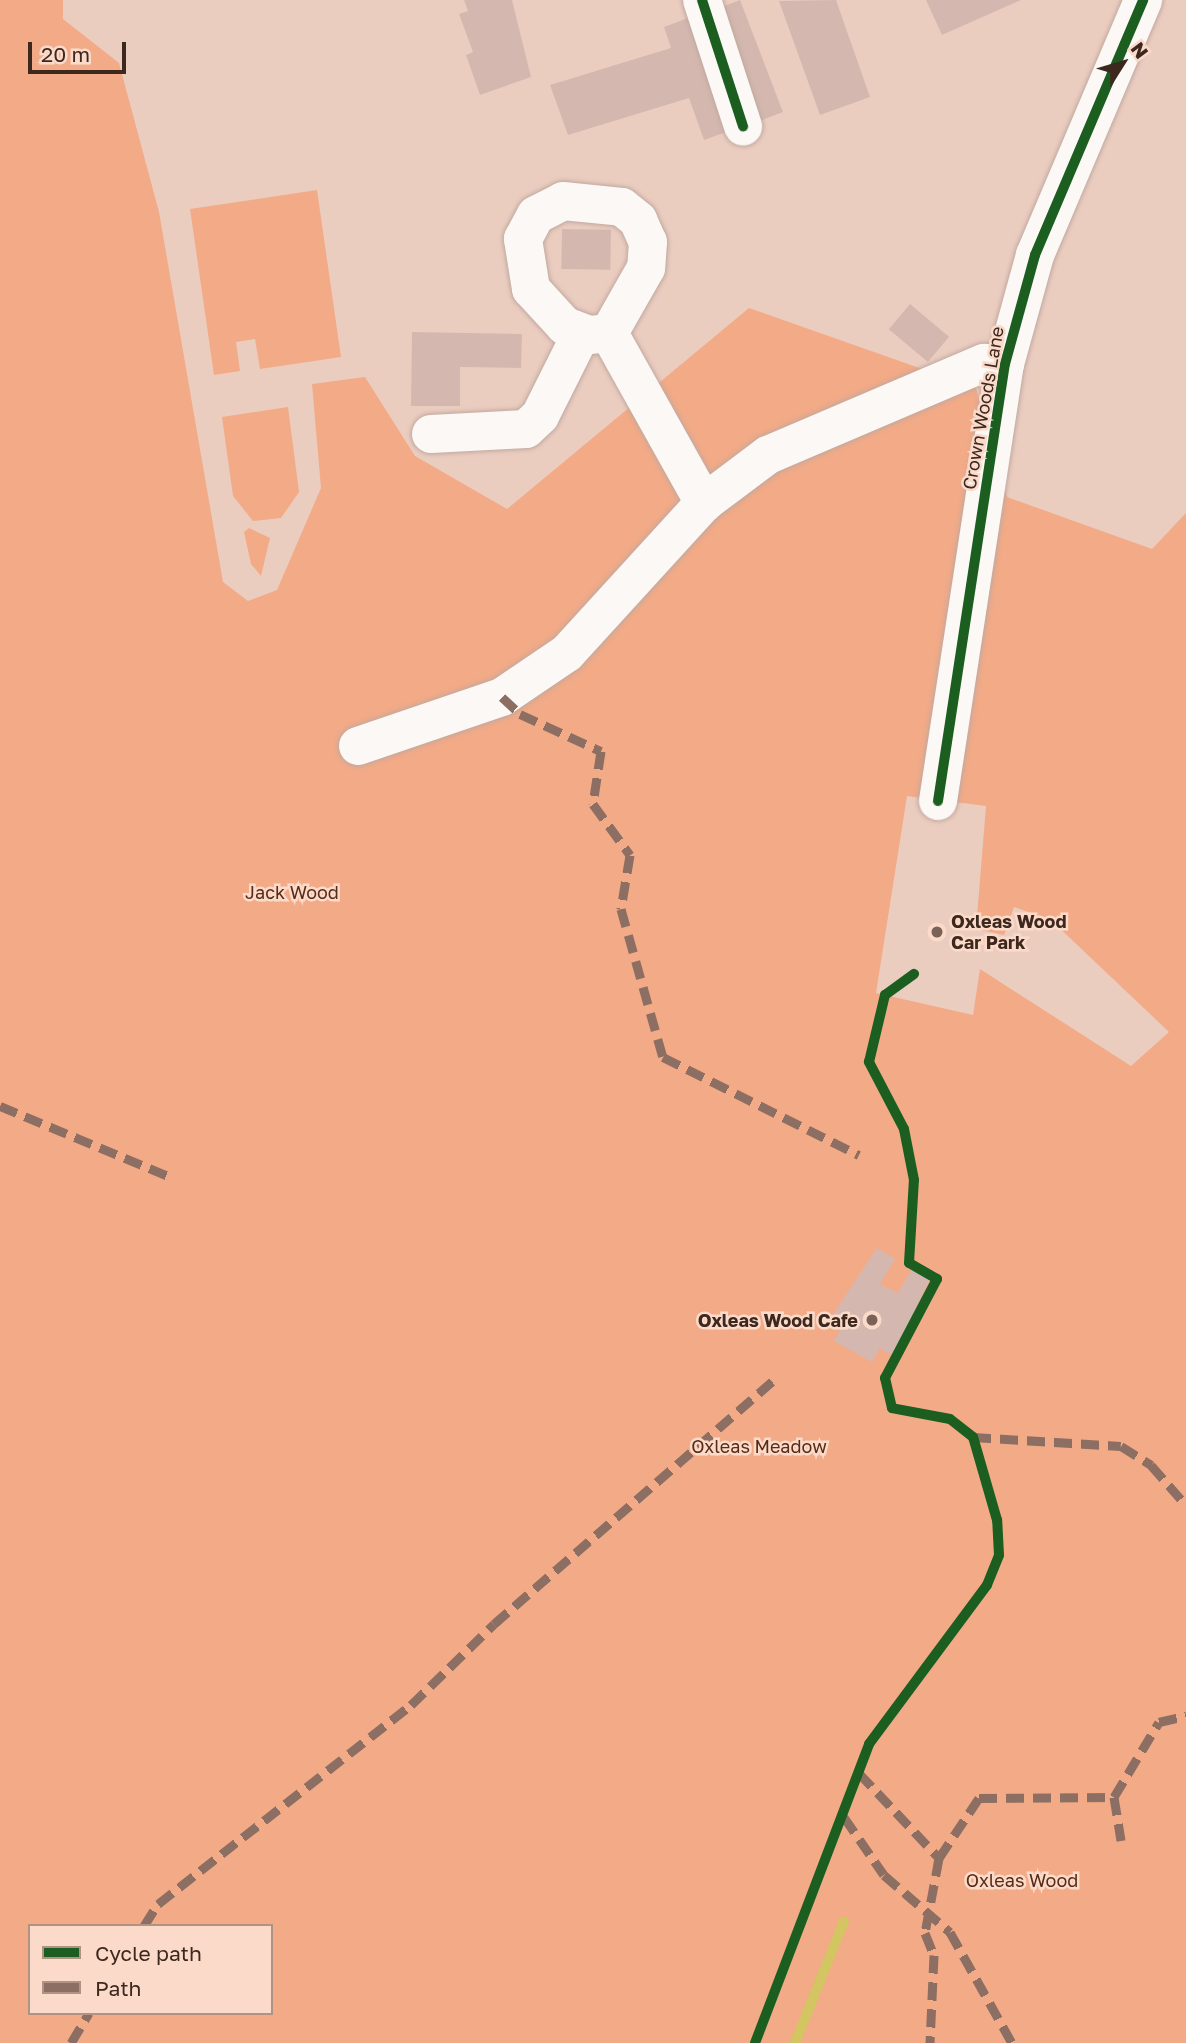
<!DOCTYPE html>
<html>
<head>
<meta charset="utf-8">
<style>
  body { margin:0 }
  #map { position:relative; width:1186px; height:2043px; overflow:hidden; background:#ebcdc0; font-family:"Golos Text",sans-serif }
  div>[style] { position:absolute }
  .green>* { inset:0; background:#f2aa87 }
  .stream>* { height:10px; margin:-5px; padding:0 5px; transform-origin:5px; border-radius:5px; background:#d3c561 }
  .building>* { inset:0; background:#d4b8b0; transform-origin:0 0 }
  .roads { filter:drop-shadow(0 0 2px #c1a99f) drop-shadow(0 0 2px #c1a99f) }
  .minor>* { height:38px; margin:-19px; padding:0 19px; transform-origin:19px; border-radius:19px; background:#fcf8f6 }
  .quiet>* { height:9px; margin-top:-4.5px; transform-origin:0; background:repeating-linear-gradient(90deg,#8d6e63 0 18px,transparent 0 27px) }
  .cycleway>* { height:10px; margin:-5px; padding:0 5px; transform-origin:5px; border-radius:5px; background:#1b5e20 }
  .dots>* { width:19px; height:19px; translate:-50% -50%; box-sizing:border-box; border:4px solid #fbdaca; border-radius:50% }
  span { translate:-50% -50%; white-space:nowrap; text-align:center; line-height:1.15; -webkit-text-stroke:5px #fbdaca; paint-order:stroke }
  .street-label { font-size:18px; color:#3d281e }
  .park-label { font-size:18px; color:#572b15 }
  .poi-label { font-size:18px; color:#3d281e; font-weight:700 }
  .left { translate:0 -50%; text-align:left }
  .right { translate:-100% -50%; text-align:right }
  .legend { position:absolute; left:28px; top:1924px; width:245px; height:91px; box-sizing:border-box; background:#fbdaca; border:2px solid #af9385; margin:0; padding:9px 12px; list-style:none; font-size:21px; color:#3d281e }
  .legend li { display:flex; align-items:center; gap:14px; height:35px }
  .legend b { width:35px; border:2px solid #af9385 }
  .north { position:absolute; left:1088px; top:28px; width:70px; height:70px; -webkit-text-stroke:5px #fbdaca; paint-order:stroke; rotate:53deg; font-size:19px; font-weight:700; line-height:28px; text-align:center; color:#3d281e }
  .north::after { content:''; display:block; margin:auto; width:24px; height:32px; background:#3d281e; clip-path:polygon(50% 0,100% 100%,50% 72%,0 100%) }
  .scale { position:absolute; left:28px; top:42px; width:98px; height:32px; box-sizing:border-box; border:4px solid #3d281e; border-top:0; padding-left:9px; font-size:21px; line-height:24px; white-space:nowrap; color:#3d281e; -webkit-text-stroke:5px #fbdaca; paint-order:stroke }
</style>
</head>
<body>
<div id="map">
  <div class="green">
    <i style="clip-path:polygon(evenodd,0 0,63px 0,63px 19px,119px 63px,159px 212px,223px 582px,248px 601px,277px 590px,321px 488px,312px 384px,365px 377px,415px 456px,507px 509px,749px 308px,976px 388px,1007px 497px,1152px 549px,1186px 513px,1186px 2043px,0 2043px,0 0,907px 796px,986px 806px,976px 929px,1004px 935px,1014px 907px,1051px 920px,1169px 1032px,1131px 1066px,980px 969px,973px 1015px,876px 993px,907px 796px,0 0,30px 1926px,271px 1926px,271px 2013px,30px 2013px,30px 1926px)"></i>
    <i style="clip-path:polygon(317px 190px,341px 357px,260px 369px,255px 339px,236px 342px,240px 371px,214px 375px,190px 209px)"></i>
    <i style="clip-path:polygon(288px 407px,299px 492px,281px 518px,253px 521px,233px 496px,222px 417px)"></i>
    <i style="clip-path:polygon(249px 528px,270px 538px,261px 576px,251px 564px,244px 532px)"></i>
  </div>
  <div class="stream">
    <i style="left:795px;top:2043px;width:131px;rotate:-68.1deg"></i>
  </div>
  <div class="building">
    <i style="clip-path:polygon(464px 0,512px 0,531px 77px,480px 95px,466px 55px,473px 52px,459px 14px,468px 11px)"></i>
    <i style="left:740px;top:0;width:120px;height:27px;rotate:69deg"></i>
    <i style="clip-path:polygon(836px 0,870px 97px,820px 115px,779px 1px)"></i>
    <i style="clip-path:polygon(926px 0,1021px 0,942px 35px)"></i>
    <i style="clip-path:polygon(688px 18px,729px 131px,704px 140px,689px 98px,568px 135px,550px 85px,671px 48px,664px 27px)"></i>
    <i style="left:562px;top:229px;width:49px;height:40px;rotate:1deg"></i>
    <i style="left:910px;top:304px;width:51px;height:33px;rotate:40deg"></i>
    <i style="clip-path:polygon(412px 332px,522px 334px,521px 368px,460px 367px,460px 406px,411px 406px)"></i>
    <i style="clip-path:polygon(877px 1248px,895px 1259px,880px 1284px,898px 1293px,912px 1269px,930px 1279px,893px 1356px,880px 1348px,872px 1362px,834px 1341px,842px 1326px,830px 1319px)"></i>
  </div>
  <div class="roads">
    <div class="minor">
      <i style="left:702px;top:0;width:133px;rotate:72deg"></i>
      <i style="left:563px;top:201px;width:59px;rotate:5.8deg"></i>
      <i style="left:622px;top:207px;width:21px;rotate:39deg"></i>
      <i style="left:638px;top:220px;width:24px;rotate:66deg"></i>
      <i style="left:648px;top:242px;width:26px;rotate:94deg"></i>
      <i style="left:646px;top:268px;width:75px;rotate:119.6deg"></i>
      <i style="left:609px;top:333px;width:20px;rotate:174deg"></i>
      <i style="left:589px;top:335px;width:26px;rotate:-159deg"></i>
      <i style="left:565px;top:326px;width:50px;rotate:-132.6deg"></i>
      <i style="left:531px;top:289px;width:51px;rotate:-99.1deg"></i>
      <i style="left:523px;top:239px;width:27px;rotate:-62deg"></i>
      <i style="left:536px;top:215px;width:30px;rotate:-27deg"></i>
      <i style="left:609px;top:333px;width:195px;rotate:60.8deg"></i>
      <i style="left:431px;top:434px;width:95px;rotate:-3deg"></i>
      <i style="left:526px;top:429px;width:19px;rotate:-43deg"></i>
      <i style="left:540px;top:416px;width:92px;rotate:-63.4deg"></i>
      <i style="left:358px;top:746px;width:152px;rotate:-18.8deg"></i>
      <i style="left:502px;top:697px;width:78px;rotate:-34.1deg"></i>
      <i style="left:567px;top:653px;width:203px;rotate:-47.6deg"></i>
      <i style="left:704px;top:503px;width:80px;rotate:-36.9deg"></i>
      <i style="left:768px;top:455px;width:235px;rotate:-23.1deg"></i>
      <i style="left:984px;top:363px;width:21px;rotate:3deg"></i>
      <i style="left:938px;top:801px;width:442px;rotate:-81.3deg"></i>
      <i style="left:1005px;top:364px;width:113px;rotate:-74.6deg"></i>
      <i style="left:1035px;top:255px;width:277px;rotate:-67deg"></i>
    </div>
  </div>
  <div class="quiet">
    <i style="left:502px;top:697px;width:25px;rotate:43deg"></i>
    <i style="left:520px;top:714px;width:89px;rotate:24.6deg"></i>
    <i style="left:601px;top:751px;width:54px;rotate:98.6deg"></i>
    <i style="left:593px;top:804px;width:63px;rotate:54deg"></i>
    <i style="left:630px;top:855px;width:55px;rotate:99.5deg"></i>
    <i style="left:621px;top:909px;width:154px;rotate:74.2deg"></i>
    <i style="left:663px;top:1057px;width:219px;rotate:26.6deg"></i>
    <i style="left:0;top:1106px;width:182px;rotate:22.6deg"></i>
    <i style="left:973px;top:1437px;width:148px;rotate:3.5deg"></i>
    <i style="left:1121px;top:1446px;width:36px;rotate:32deg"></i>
    <i style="left:1151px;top:1465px;width:53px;rotate:48.8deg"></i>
    <i style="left:859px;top:1773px;width:117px;rotate:46.7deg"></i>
    <i style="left:939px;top:1858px;width:76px;rotate:100.6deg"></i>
    <i style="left:925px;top:1933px;width:24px;rotate:68deg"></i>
    <i style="left:934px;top:1955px;width:88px;rotate:92.6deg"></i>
    <i style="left:1114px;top:1797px;width:44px;rotate:80.8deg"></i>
    <i style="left:844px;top:1817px;width:70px;rotate:55.4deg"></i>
    <i style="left:884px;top:1875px;width:87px;rotate:40.8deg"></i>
    <i style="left:950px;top:1932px;width:127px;rotate:60.8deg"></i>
    <i style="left:939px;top:1858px;width:72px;rotate:-56.3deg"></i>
    <i style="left:979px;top:1798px;width:135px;rotate:-0.4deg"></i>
    <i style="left:1114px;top:1797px;width:87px;rotate:-59deg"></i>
    <i style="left:1159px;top:1722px;width:28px;rotate:-13deg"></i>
    <i style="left:144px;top:1926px;width:26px;rotate:-58deg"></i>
    <i style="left:158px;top:1904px;width:322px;rotate:-38.2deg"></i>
    <i style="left:411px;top:1705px;width:116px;rotate:-44.3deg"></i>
    <i style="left:494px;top:1624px;width:373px;rotate:-41.1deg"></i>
    <i style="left:71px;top:2043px;width:35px;rotate:-59deg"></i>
  </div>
  <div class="cycleway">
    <i style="left:702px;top:0;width:133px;rotate:72deg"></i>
    <i style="left:938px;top:801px;width:442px;rotate:-81.3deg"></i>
    <i style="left:1005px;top:364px;width:113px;rotate:-74.6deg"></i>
    <i style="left:1035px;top:255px;width:277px;rotate:-67deg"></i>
    <i style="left:755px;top:2043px;width:320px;rotate:-69.1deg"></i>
    <i style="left:869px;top:1744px;width:198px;rotate:-53.4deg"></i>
    <i style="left:987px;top:1585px;width:32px;rotate:-68deg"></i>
    <i style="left:999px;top:1555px;width:35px;rotate:-93deg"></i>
    <i style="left:997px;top:1520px;width:86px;rotate:-106.1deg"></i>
    <i style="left:973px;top:1437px;width:29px;rotate:-142deg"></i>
    <i style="left:950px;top:1419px;width:59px;rotate:-169.3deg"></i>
    <i style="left:892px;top:1408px;width:31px;rotate:-103deg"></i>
    <i style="left:885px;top:1378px;width:112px;rotate:-62.3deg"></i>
    <i style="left:937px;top:1279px;width:32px;rotate:-150deg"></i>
    <i style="left:909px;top:1263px;width:83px;rotate:-86.6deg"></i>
    <i style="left:914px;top:1180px;width:52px;rotate:-101.1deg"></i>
    <i style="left:904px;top:1129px;width:76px;rotate:-117.6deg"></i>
    <i style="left:869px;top:1062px;width:69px;rotate:-76.6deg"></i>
    <i style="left:885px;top:995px;width:36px;rotate:-36deg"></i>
  </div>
  <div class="dots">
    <i style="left:937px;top:932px;background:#7a6257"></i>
    <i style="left:872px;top:1320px;background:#7a6257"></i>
  </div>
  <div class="street-label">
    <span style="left:983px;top:408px;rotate:-80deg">Crown Woods Lane</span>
  </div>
  <div class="park-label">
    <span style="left:292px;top:892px">Jack Wood</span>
    <span style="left:759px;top:1446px">Oxleas Meadow</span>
    <span style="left:1022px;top:1880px">Oxleas Wood</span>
  </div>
  <div class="poi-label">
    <span class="left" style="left:951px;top:932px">Oxleas Wood<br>Car Park</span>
    <span class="right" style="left:858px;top:1320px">Oxleas Wood Cafe</span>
  </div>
  <ul class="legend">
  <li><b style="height:9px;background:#1b5e20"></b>Cycle path</li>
  <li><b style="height:9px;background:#8d6e63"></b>Path</li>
  </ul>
  <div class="north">N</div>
  <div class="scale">20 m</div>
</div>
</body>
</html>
